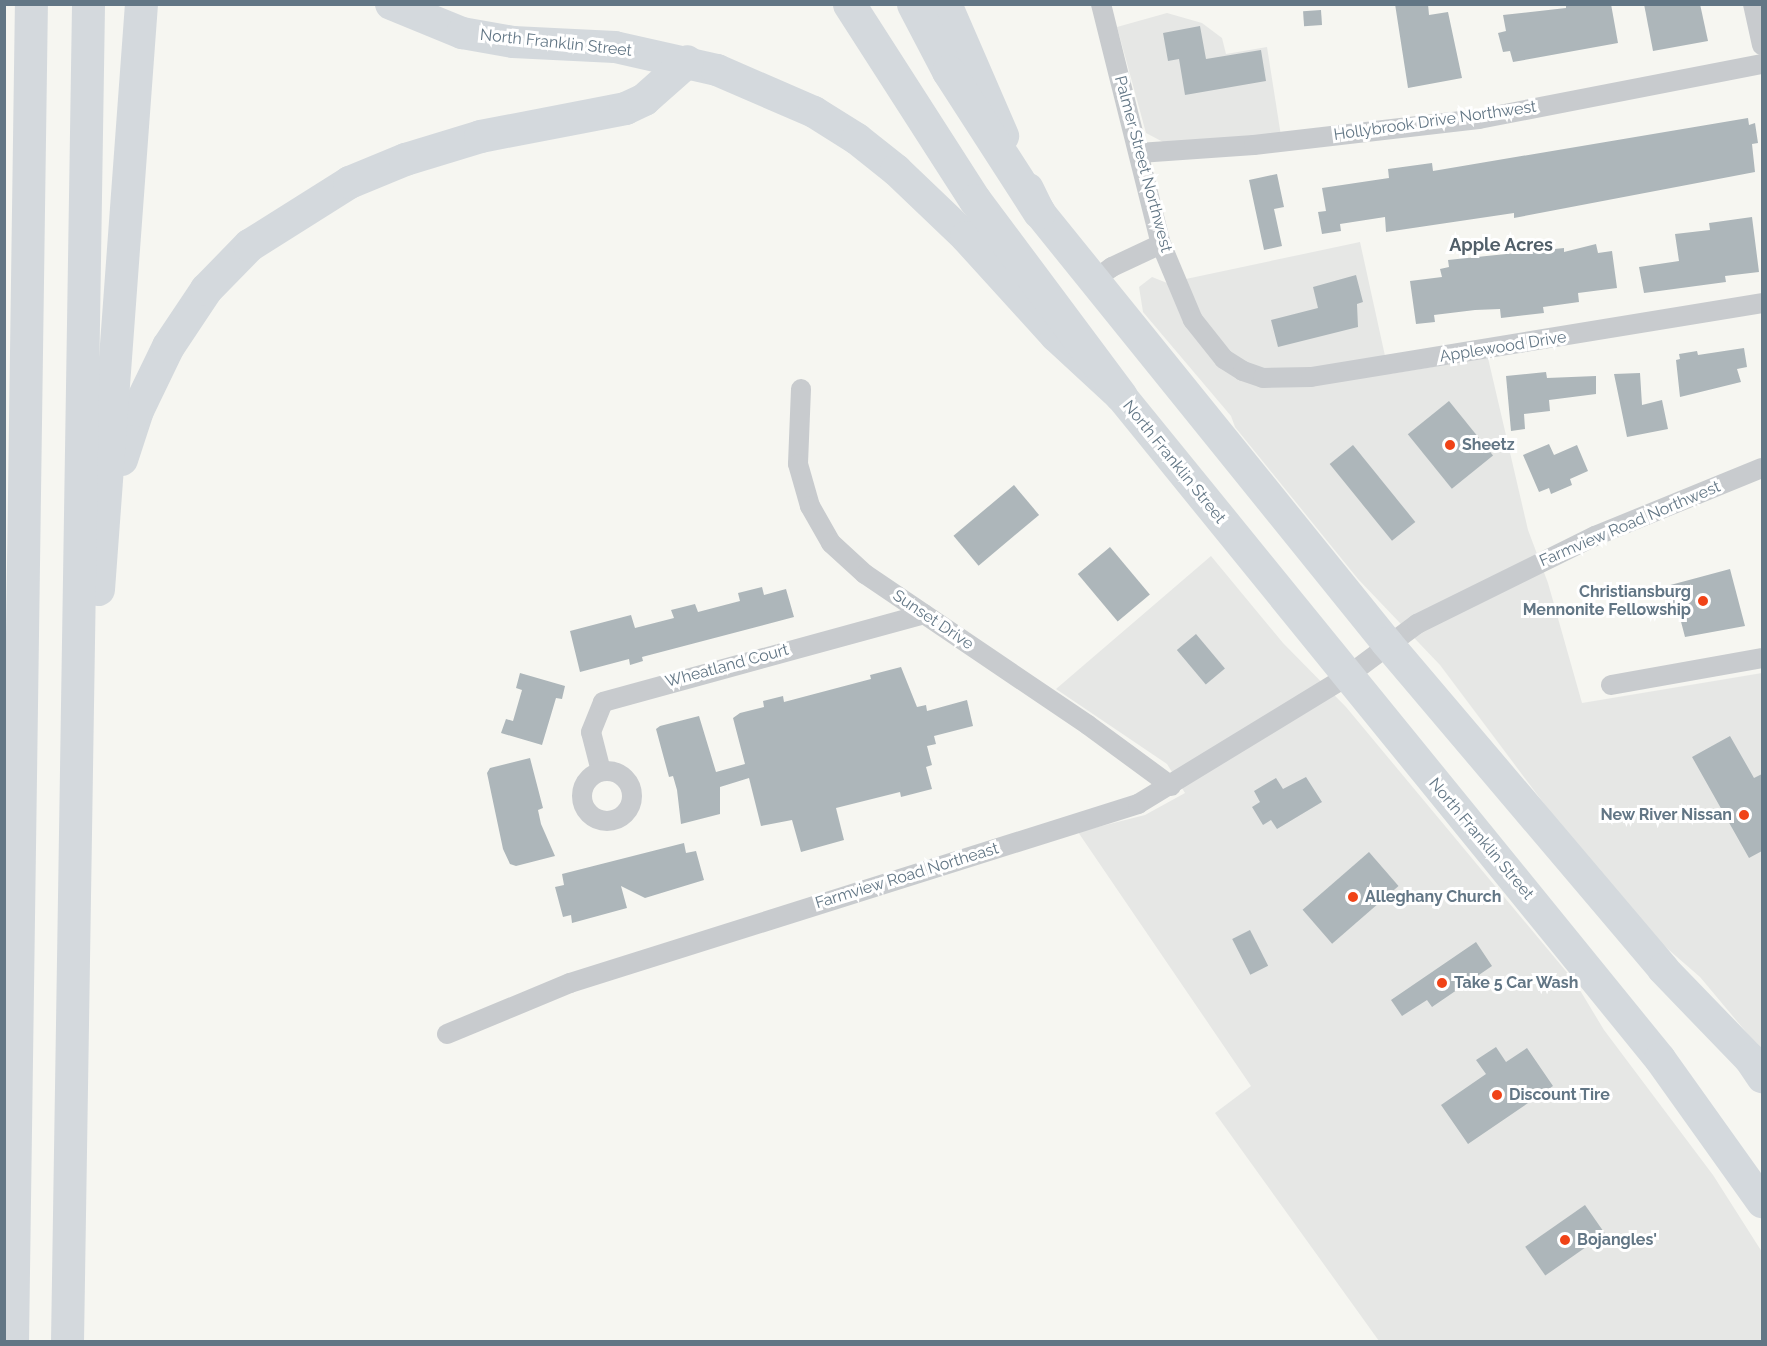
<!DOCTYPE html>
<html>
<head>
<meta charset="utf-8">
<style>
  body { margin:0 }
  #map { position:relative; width:1767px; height:1346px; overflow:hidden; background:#f6f6f1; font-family:Raleway,sans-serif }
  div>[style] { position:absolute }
  .built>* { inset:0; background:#e6e7e5 }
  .building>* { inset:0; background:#adb6ba; transform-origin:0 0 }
  .street>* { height:20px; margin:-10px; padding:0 10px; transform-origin:10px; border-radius:10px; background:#c8cbce }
  .street>.ring { margin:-10px; padding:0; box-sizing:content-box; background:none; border:20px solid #c8cbce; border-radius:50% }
  .primary>* { height:32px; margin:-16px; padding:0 16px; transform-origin:16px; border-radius:16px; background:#d4d9dd }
  .highway>* { height:33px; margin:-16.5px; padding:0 16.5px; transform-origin:16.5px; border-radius:16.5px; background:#d4d9dd }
  .dots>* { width:16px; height:16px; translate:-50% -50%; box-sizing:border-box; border:3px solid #fff; border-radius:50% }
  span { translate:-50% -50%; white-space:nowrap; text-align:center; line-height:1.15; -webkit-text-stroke:6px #fff; paint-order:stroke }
  .street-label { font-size:16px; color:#627685 }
  .poi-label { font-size:16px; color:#627685; font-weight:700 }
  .left { translate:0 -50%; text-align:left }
  .right { translate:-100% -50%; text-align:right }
  .neighbourhood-label { font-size:18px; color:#515f69; font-weight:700 }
  .frame { position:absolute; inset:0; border:6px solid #627685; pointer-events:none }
</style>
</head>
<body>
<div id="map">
  <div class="built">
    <i style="clip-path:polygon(1167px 13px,1202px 23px,1222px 38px,1226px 54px,1267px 47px,1281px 136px,1165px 143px,1146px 133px,1117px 27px)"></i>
    <i style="clip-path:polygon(1360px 242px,1389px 374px,1488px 358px,1528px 530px,1548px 583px,1582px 703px,1762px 673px,1762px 1051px,1700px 977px,1654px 937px,1554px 817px,1440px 665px,1358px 579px,1235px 427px,1231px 416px,1143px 312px,1139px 287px,1152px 277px,1167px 283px)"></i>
    <i style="clip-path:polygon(1211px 556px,1283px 643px,1346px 707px,1575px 982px,1604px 1030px,1713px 1175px,1762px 1252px,1762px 1341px,1379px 1341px,1215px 1113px,1251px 1086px,1078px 832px,1145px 815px,1185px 793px,1167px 764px,1056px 689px)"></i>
  </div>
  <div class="building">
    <i style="clip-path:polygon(1395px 4px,1428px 4px,1429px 15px,1448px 12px,1462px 78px,1408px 88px)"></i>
    <i style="clip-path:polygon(1566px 4px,1611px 4px,1618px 43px,1513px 62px,1510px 51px,1503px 52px,1498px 33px,1506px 31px,1503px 15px,1566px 8px)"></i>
    <i style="clip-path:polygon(1644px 4px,1700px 4px,1708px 41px,1653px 51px)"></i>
    <i style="left:1321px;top:10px;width:15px;height:18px;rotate:86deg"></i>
    <i style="clip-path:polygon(1200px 26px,1206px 59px,1261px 50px,1266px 81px,1185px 95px,1179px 59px,1168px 61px,1163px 33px)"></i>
    <i style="clip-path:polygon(1748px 118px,1749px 125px,1755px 123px,1758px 143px,1752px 144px,1755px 172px,1514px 218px,1514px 213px,1386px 232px,1385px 217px,1340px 224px,1341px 231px,1322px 234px,1318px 212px,1326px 211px,1322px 188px,1389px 178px,1388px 169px,1432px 163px,1433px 171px)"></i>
    <i style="clip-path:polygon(1277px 174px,1284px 207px,1274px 209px,1282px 246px,1264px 250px,1249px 180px)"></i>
    <i style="clip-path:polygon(1752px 217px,1759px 272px,1725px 276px,1726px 282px,1644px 293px,1639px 267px,1679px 261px,1675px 234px,1710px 230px,1709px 223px)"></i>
    <i style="clip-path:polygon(1596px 244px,1598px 253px,1612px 251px,1617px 288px,1578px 293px,1579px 302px,1543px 307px,1544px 313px,1501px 318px,1500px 309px,1475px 310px,1434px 315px,1435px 322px,1416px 324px,1410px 281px,1442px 277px,1440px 269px,1449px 267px,1448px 260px,1564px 248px,1564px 252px)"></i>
    <i style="clip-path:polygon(1356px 275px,1363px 302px,1357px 304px,1358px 327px,1278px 347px,1271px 320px,1318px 308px,1313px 287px)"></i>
    <i style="clip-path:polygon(1744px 348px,1747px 367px,1737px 369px,1741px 382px,1680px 397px,1676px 360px,1680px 359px,1679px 354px,1697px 351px,1698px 355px)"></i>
    <i style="clip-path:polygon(1546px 372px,1547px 378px,1596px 376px,1596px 394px,1549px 400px,1550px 411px,1524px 414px,1525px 429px,1511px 431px,1506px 376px)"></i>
    <i style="clip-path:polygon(1640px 373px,1642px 405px,1662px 400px,1668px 429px,1627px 437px,1614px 374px)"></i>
    <i style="left:1449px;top:401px;width:70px;height:53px;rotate:51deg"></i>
    <i style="clip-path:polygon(1549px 444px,1554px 455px,1577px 445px,1588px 471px,1570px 479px,1572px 485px,1551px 494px,1549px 488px,1539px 492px,1523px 455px)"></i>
    <i style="left:1353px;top:445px;width:99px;height:30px;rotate:51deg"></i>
    <i style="left:1014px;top:485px;width:39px;height:79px;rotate:50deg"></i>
    <i style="left:1110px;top:547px;width:62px;height:42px;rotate:50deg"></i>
    <i style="clip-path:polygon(1730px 569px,1745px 626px,1685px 637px,1679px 614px,1671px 616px,1663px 587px)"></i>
    <i style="clip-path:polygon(762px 587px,764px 595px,786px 589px,794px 617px,642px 657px,643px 661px,630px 665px,629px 659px,580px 672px,570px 631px,631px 615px,635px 628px,674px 618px,671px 610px,695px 604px,698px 612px,740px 601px,738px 593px)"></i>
    <i style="left:1196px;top:634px;width:45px;height:25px;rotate:50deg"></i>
    <i style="clip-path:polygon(901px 667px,917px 707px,926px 705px,927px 711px,967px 700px,973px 726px,934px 736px,936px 744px,927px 746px,932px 765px,926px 767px,932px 789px,901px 797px,900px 792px,836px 808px,844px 840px,801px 852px,792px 820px,761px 826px,749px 778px,720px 787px,720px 814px,681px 824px,677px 790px,673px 776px,669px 777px,656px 729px,660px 726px,699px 716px,716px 772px,745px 764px,733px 718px,740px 713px,764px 707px,763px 701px,783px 696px,784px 702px,871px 679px,870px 675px)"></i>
    <i style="clip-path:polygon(520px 673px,565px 686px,562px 699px,556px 698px,542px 745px,501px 733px,506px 719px,513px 721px,522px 690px,516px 688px)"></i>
    <i style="clip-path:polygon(1730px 736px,1754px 778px,1762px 774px,1762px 851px,1749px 858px,1692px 757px)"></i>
    <i style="clip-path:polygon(530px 758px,543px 808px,538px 810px,541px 824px,555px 856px,516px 866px,510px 864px,503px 849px,487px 773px,490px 768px)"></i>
    <i style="clip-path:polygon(1306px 777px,1322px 802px,1277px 829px,1271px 820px,1263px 825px,1252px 807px,1260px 802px,1254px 791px,1276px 778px,1283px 789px)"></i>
    <i style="clip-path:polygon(684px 843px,686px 853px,696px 851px,704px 880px,645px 898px,621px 886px,627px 908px,572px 923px,571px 915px,563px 917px,555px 887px,564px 885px,562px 874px)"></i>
    <i style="left:1369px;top:852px;width:45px;height:88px;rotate:49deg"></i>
    <i style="left:1250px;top:930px;width:40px;height:20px;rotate:63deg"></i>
    <i style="clip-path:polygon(1476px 942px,1492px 966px,1432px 1007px,1427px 1000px,1402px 1016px,1391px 1000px)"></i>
    <i style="clip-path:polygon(1496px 1047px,1506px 1062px,1527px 1048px,1553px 1086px,1468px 1144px,1441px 1105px,1486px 1074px,1476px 1060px)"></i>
    <i style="left:1585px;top:1205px;width:35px;height:73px;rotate:55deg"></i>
  </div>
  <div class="street">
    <i style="left:1101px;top:4px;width:247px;rotate:76deg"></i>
    <i style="left:1161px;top:244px;width:82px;rotate:67.2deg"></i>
    <i style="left:1193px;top:320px;width:50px;rotate:51.5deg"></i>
    <i style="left:1224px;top:359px;width:22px;rotate:32deg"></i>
    <i style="left:1243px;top:371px;width:21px;rotate:19deg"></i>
    <i style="left:1263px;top:378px;width:48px;rotate:-1.2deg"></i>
    <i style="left:1311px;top:377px;width:457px;rotate:-9.3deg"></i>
    <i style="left:1753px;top:4px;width:42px;rotate:77.6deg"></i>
    <i style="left:1139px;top:153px;width:115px;rotate:-4deg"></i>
    <i style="left:1254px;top:145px;width:226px;rotate:-6.6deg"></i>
    <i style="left:1479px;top:119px;width:288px;rotate:-11deg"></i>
    <i style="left:1094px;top:280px;width:22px;rotate:-36deg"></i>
    <i style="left:1112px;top:267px;width:54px;rotate:-25.1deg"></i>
    <i style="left:801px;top:389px;width:75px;rotate:92.3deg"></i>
    <i style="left:798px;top:464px;width:44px;rotate:74.1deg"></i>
    <i style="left:810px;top:506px;width:43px;rotate:60.4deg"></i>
    <i style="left:831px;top:543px;width:46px;rotate:42.4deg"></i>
    <i style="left:865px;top:574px;width:269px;rotate:34.1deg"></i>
    <i style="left:1088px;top:725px;width:103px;rotate:36.3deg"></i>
    <i style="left:1611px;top:685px;width:153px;rotate:-10.1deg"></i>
    <i style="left:601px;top:771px;width:40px;rotate:-104.4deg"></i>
    <i style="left:591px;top:732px;width:32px;rotate:-68deg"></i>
    <i style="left:603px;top:702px;width:333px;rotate:-15.3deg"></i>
    <i class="ring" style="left:582px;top:771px;width:30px;height:30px"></i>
    <i style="left:447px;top:1034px;width:133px;rotate:-22.5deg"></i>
    <i style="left:570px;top:983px;width:596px;rotate:-17.49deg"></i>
    <i style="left:1138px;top:804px;width:244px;rotate:-31.4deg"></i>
    <i style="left:1346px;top:677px;width:89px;rotate:-36.7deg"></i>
    <i style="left:1417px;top:624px;width:199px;rotate:-26.3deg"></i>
    <i style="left:1595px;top:536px;width:180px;rotate:-22.2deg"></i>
  </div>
  <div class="primary">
    <i style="left:391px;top:4px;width:77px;rotate:22.2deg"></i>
    <i style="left:462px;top:33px;width:52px;rotate:10deg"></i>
    <i style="left:513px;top:42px;width:102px;rotate:2.8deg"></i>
    <i style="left:615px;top:47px;width:105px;rotate:12.7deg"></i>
    <i style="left:717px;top:70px;width:106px;rotate:23.4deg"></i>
    <i style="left:814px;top:112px;width:51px;rotate:32.1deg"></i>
    <i style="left:857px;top:139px;width:50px;rotate:38.5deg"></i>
    <i style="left:896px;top:170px;width:97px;rotate:43.7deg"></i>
    <i style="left:966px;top:237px;width:134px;rotate:47.7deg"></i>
    <i style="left:1056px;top:336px;width:88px;rotate:42.7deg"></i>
    <i style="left:1121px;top:396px;width:854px;rotate:50.89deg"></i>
    <i style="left:1660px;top:1059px;width:176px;rotate:54.5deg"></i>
    <i style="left:946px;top:4px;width:144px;rotate:66.6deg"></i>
    <i style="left:1028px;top:189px;width:25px;rotate:64deg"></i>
    <i style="left:1039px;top:212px;width:554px;rotate:51.08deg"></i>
    <i style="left:1387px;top:643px;width:427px;rotate:49.7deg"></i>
    <i style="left:1663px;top:969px;width:125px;rotate:46deg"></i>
    <i style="left:1750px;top:1059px;width:22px;rotate:56deg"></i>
  </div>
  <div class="highway">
    <i style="left:849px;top:4px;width:233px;rotate:57.3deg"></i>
    <i style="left:975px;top:200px;width:244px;rotate:53.3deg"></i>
    <i style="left:913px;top:4px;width:76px;rotate:62.4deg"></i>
    <i style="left:948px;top:71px;width:168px;rotate:57.2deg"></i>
    <i style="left:121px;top:459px;width:52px;rotate:-71.9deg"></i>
    <i style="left:137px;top:410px;width:71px;rotate:-64.2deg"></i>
    <i style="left:168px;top:346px;width:69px;rotate:-56.3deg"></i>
    <i style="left:206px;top:289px;width:62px;rotate:-45.7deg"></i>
    <i style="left:249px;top:245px;width:118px;rotate:-32.2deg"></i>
    <i style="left:349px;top:182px;width:61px;rotate:-22.3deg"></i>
    <i style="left:405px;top:159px;width:78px;rotate:-17deg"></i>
    <i style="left:480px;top:136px;width:148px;rotate:-10.9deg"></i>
    <i style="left:625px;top:108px;width:21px;rotate:-25deg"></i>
    <i style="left:644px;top:99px;width:57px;rotate:-41.5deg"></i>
    <i style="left:98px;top:589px;width:587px;rotate:-85.8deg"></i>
    <i style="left:12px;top:1342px;width:1338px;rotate:-89.19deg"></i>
    <i style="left:67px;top:1342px;width:1338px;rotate:-89.1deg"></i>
  </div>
  <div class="dots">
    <i style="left:1450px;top:445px;background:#f04317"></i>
    <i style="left:1703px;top:601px;background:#f04317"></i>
    <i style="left:1744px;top:815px;background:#f04317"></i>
    <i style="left:1353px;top:897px;background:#f04317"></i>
    <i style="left:1442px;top:983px;background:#f04317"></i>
    <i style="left:1497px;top:1095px;background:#f04317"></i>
    <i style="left:1565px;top:1240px;background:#f04317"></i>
  </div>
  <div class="street-label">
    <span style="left:556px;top:43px;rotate:6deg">North Franklin Street</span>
    <span style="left:1435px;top:121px;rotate:-8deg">Hollybrook Drive Northwest</span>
    <span style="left:1143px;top:164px;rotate:75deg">Palmer Street Northwest</span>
    <span style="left:1503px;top:347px;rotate:-9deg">Applewood Drive</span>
    <span style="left:1174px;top:462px;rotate:51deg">North Franklin Street</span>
    <span style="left:1630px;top:524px;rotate:-23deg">Farmview Road Northwest</span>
    <span style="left:933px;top:620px;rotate:34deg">Sunset Drive</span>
    <span style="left:727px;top:666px;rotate:-15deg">Wheatland Court</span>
    <span style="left:1481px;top:839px;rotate:50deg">North Franklin Street</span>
    <span style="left:907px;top:876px;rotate:-17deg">Farmview Road Northeast</span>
  </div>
  <div class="poi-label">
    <span class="left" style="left:1462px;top:445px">Sheetz</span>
    <span class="right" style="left:1691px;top:601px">Christiansburg<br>Mennonite Fellowship</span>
    <span class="right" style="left:1732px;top:815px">New River Nissan</span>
    <span class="left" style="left:1365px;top:897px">Alleghany Church</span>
    <span class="left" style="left:1454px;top:983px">Take 5 Car Wash</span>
    <span class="left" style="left:1509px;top:1095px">Discount Tire</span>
    <span class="left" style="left:1577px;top:1240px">Bojangles'</span>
  </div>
  <div class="neighbourhood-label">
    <span style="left:1501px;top:245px">Apple Acres</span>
  </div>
  <div class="frame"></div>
</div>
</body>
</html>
